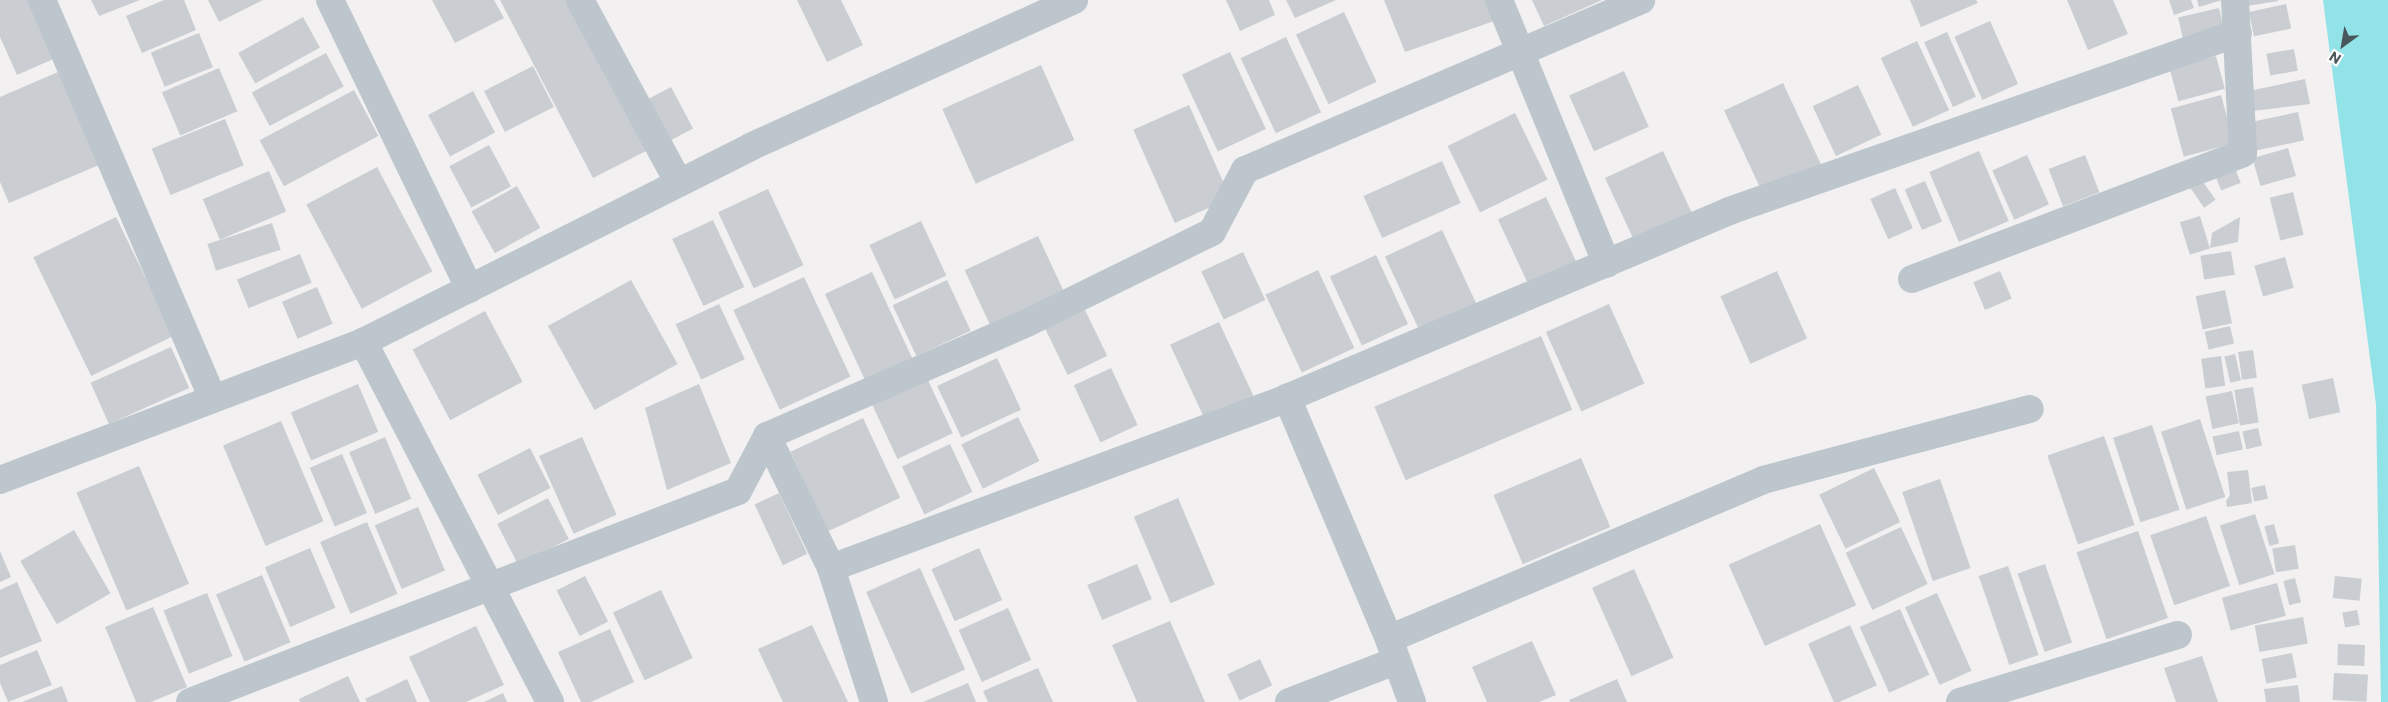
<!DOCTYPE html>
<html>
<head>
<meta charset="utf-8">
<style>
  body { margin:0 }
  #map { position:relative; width:2388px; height:702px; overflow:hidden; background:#f2f0f0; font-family:Commissioner,sans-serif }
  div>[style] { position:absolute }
  .water>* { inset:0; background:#91e3e7 }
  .building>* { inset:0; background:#caced2; transform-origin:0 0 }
  .minor>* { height:28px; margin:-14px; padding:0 14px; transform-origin:14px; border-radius:14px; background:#bcc6cc }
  span { translate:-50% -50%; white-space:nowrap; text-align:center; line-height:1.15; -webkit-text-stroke:5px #fff; paint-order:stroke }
  .north { position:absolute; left:2318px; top:20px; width:50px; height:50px; -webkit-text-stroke:4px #fff; paint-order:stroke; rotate:212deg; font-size:14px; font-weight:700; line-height:20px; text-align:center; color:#49565c }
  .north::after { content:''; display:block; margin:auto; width:18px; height:22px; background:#49565c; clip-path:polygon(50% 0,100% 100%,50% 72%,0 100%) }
</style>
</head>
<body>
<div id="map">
  <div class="water">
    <i style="clip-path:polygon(2323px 0,2388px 0,2388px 702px,2381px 702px,2376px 404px)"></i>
  </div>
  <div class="building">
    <i style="clip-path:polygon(0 0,36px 0,60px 56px,17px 75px,0 37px)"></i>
    <i style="clip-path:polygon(91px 0,140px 0,99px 16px)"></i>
    <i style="clip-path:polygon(164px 0,184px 0,196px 30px,142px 53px,126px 16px)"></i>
    <i style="clip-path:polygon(208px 0,263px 0,219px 22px)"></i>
    <i style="clip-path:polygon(432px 0,494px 0,504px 18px,455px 43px)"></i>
    <i style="clip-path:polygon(500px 0,574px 0,652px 148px,593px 178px)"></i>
    <i style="clip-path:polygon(797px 0,841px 0,863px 45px,827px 62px)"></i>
    <i style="clip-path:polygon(1226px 0,1269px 0,1275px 15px,1240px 31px)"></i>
    <i style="clip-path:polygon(1286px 0,1336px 0,1295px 18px)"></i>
    <i style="clip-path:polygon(1384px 0,1488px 0,1497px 20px,1405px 52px)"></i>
    <i style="clip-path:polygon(1532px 0,1602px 0,1544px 26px)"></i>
    <i style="clip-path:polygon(1910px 0,1976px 0,1978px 3px,1921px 27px)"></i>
    <i style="clip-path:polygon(2067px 0,2113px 0,2128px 34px,2088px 50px)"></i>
    <i style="clip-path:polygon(2169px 0,2191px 0,2194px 8px,2174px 15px)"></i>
    <i style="clip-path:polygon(2197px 0,2222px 0,2199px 7px)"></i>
    <i style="clip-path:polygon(2246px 0,2278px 0,2278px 1px,2247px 6px)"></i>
    <i style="left:2286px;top:4px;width:25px;height:38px;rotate:78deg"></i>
    <i style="left:2219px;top:8px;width:26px;height:42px;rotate:77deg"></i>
    <i style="left:1344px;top:12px;width:77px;height:53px;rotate:65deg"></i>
    <i style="left:303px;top:17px;width:35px;height:74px;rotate:61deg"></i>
    <i style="left:1990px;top:21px;width:69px;height:39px;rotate:66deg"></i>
    <i style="left:1947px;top:32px;width:71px;height:25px;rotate:66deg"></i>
    <i style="left:199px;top:33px;width:37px;height:52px;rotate:68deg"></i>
    <i style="left:1286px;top:37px;width:83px;height:50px;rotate:65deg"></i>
    <i style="left:1917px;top:41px;width:76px;height:40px;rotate:65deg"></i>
    <i style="left:2294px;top:49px;width:22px;height:28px;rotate:80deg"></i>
    <i style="left:1230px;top:52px;width:85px;height:53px;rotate:65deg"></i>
    <i style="left:326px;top:53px;width:38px;height:84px;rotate:62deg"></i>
    <i style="left:2216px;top:56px;width:34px;height:48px;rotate:75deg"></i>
    <i style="left:1041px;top:65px;width:82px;height:108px;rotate:66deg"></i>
    <i style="left:533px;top:66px;width:46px;height:55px;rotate:63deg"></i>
    <i style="left:219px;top:68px;width:47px;height:62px;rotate:67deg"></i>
    <i style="left:1624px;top:71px;width:61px;height:60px;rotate:66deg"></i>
    <i style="clip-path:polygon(58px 72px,99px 165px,9px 203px,0 182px,0 97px)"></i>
    <i style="clip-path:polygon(2305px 79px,2310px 104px,2253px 111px,2249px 91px)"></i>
    <i style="left:1783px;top:83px;width:93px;height:65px;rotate:65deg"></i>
    <i style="left:1858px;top:85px;width:55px;height:50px;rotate:65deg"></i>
    <i style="left:671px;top:87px;width:47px;height:30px;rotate:62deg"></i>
    <i style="left:354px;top:90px;width:52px;height:107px;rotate:62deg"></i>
    <i style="left:473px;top:91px;width:47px;height:51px;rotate:62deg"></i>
    <i style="left:2221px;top:95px;width:50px;height:52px;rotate:75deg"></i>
    <i style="left:1189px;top:105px;width:102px;height:61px;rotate:66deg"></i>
    <i style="left:2298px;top:112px;width:29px;height:54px;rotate:78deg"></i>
    <i style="left:1515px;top:113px;width:74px;height:75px;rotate:64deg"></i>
    <i style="left:225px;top:119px;width:50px;height:79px;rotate:68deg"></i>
    <i style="left:489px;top:145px;width:47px;height:45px;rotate:62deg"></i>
    <i style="left:2288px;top:148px;width:29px;height:37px;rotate:74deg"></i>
    <i style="left:1663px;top:151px;width:68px;height:64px;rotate:65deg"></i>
    <i style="left:1979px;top:151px;width:76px;height:54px;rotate:67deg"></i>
    <i style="left:2027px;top:155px;width:54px;height:38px;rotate:66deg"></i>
    <i style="left:2085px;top:155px;width:40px;height:39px;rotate:69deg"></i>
    <i style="left:1442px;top:161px;width:46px;height:86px;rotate:66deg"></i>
    <i style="left:2234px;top:166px;width:18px;height:21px;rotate:68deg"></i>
    <i style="left:377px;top:167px;width:118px;height:80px;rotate:62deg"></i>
    <i style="left:269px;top:171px;width:44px;height:72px;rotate:67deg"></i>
    <i style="left:2199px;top:176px;width:29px;height:14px;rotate:55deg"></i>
    <i style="left:1925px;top:181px;width:44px;height:22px;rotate:67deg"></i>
    <i style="left:517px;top:186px;width:48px;height:52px;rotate:61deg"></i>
    <i style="left:1895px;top:188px;width:44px;height:27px;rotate:66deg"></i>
    <i style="left:768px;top:189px;width:84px;height:55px;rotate:65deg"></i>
    <i style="left:2293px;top:192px;width:44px;height:24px;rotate:76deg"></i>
    <i style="left:1546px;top:197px;width:72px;height:53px;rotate:65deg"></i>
    <i style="left:2200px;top:216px;width:34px;height:21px;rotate:73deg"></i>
    <i style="left:116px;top:217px;width:132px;height:92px;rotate:64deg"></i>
    <i style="clip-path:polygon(2240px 217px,2238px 242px,2210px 248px,2212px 233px)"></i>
    <i style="left:713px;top:220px;width:74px;height:45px;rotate:65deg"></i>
    <i style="left:921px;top:221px;width:60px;height:57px;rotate:65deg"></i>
    <i style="left:272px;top:223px;width:28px;height:68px;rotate:72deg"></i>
    <i style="left:1442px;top:230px;width:91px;height:63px;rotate:65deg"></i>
    <i style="left:1038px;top:236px;width:67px;height:81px;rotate:65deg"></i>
    <i style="left:2231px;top:251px;width:24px;height:31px;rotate:81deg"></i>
    <i style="left:1243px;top:252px;width:53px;height:46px;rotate:65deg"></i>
    <i style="left:300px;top:254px;width:31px;height:68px;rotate:68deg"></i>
    <i style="left:1376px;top:255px;width:76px;height:51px;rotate:65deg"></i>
    <i style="left:2285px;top:257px;width:32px;height:32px;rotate:74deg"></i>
    <i style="left:1318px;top:270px;width:86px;height:58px;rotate:65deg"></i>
    <i style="left:1777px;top:271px;width:74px;height:62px;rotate:66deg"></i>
    <i style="left:2000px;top:271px;width:30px;height:29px;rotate:67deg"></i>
    <i style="left:872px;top:272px;width:95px;height:52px;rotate:65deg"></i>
    <i style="left:804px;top:277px;width:110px;height:78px;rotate:65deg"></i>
    <i style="left:631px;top:280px;width:96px;height:95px;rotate:61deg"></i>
    <i style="left:947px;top:280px;width:56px;height:60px;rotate:65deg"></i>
    <i style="left:317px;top:287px;width:40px;height:38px;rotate:67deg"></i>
    <i style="left:2225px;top:290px;width:34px;height:30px;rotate:78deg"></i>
    <i style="left:719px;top:304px;width:61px;height:48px;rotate:65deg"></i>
    <i style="left:1609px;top:304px;width:87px;height:69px;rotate:66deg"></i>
    <i style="left:1084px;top:308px;width:53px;height:44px;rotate:64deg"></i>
    <i style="left:485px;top:311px;width:80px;height:82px;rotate:62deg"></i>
    <i style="left:1219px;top:322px;width:85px;height:54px;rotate:65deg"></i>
    <i style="left:2230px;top:326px;width:18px;height:26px;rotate:77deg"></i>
    <i style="left:1541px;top:336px;width:80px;height:181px;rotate:67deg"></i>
    <i style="left:171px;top:347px;width:45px;height:88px;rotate:66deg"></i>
    <i style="left:2253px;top:350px;width:28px;height:15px;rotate:82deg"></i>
    <i style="left:2235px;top:354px;width:27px;height:11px;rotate:77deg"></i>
    <i style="left:2221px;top:356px;width:30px;height:20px;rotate:82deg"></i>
    <i style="left:997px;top:358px;width:57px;height:66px;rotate:65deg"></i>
    <i style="left:1111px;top:368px;width:63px;height:41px;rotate:65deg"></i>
    <i style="left:927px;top:378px;width:61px;height:61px;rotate:65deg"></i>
    <i style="left:2333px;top:378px;width:35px;height:32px;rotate:78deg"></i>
    <i style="left:358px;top:384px;width:52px;height:73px;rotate:67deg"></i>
    <i style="clip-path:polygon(699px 384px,731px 463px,667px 490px,645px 408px)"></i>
    <i style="left:2253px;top:387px;width:36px;height:19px;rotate:81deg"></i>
    <i style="left:2232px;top:391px;width:33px;height:27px;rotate:78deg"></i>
    <i style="left:1018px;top:417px;width:49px;height:63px;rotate:64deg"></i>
    <i style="left:863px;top:418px;width:88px;height:80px;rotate:65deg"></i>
    <i style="left:2200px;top:419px;width:82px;height:41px;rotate:72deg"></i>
    <i style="left:281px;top:421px;width:109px;height:63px;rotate:67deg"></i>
    <i style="left:2152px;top:425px;width:89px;height:41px;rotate:72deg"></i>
    <i style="left:2258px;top:428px;width:18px;height:16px;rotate:77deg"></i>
    <i style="left:2239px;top:431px;width:19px;height:27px;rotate:78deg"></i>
    <i style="left:2104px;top:436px;width:94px;height:60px;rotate:71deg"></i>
    <i style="left:385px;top:437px;width:67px;height:39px;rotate:67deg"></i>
    <i style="left:582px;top:437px;width:85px;height:47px;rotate:66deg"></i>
    <i style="left:950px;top:444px;width:53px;height:53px;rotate:65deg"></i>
    <i style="left:530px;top:448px;width:45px;height:59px;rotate:63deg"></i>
    <i style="left:342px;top:454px;width:64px;height:35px;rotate:67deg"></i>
    <i style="left:1581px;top:458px;width:75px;height:95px;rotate:67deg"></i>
    <i style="left:139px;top:466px;width:128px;height:68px;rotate:67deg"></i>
    <i style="left:1874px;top:468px;width:60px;height:61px;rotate:64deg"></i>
    <i style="clip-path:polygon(2248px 470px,2252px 503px,2227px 507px,2226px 501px,2230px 495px,2227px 472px)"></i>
    <i style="left:1940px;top:479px;width:94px;height:40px;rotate:71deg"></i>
    <i style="left:2265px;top:485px;width:14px;height:14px;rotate:78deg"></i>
    <i style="left:779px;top:493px;width:67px;height:27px;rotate:65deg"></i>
    <i style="left:548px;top:498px;width:46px;height:57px;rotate:63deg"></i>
    <i style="left:1178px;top:498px;width:94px;height:48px;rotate:67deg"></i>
    <i style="left:418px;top:507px;width:69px;height:47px;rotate:67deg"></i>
    <i style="left:2255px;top:514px;width:63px;height:37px;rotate:72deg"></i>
    <i style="left:2206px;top:516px;width:74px;height:59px;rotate:71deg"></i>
    <i style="left:367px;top:522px;width:78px;height:51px;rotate:67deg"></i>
    <i style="left:1820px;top:524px;width:89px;height:100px;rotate:66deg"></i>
    <i style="left:2274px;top:524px;width:20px;height:10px;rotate:75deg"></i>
    <i style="left:1901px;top:527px;width:63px;height:61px;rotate:65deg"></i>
    <i style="left:74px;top:530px;width:73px;height:62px;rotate:60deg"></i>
    <i style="left:2138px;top:531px;width:92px;height:65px;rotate:71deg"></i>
    <i style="left:2295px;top:545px;width:24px;height:23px;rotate:81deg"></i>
    <i style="left:310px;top:548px;width:65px;height:49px;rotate:67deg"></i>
    <i style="left:979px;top:548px;width:57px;height:52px;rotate:66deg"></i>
    <i style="clip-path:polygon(0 551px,11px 577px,0 582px)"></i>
    <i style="left:1137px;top:564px;width:38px;height:54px;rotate:67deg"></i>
    <i style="left:2045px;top:564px;width:83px;height:29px;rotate:71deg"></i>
    <i style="left:2008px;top:566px;width:94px;height:31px;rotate:71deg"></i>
    <i style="left:920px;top:568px;width:111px;height:59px;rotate:66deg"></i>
    <i style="left:1634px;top:569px;width:97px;height:46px;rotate:66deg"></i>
    <i style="left:262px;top:575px;width:73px;height:50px;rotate:67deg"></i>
    <i style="left:585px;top:576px;width:51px;height:32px;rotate:63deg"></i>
    <i style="left:2335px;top:576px;width:27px;height:22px;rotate:6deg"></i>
    <i style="left:2295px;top:578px;width:25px;height:12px;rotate:76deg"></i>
    <i style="clip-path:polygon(17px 582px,42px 641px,0 658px,0 590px)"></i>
    <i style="left:2277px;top:583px;width:34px;height:57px;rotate:75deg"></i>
    <i style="left:661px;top:590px;width:75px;height:53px;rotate:65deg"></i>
    <i style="left:207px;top:593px;width:68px;height:47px;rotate:68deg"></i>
    <i style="left:1937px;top:593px;width:85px;height:35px;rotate:66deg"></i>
    <i style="clip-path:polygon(153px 607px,187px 687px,151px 702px,136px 702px,105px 627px)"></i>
    <i style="left:1008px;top:608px;width:57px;height:54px;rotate:66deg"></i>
    <i style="left:1900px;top:609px;width:72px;height:44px;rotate:66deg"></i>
    <i style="left:2357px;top:610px;width:15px;height:15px;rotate:79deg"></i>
    <i style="left:2303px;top:617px;width:27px;height:49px;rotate:80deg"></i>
    <i style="clip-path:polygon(1170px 621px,1205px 702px,1137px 702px,1112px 645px)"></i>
    <i style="clip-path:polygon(812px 625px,848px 702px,783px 702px,758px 649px)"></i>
    <i style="left:1850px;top:625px;width:66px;height:46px;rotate:66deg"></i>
    <i style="clip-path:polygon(476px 626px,504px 685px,466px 702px,430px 702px,409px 657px)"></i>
    <i style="clip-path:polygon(610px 629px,634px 682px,591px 702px,581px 702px,558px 652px)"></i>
    <i style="clip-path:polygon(1532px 641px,1556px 695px,1539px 702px,1487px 702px,1472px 667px)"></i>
    <i style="left:2338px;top:644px;width:27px;height:21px;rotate:2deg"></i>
    <i style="clip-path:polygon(37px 650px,52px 685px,8px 702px,0 683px,0 665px)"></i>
    <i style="left:2292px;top:653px;width:25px;height:31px;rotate:79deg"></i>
    <i style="clip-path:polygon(2202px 656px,2218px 702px,2176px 702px,2164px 668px)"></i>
    <i style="left:1260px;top:659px;width:29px;height:36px;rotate:65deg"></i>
    <i style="clip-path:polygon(1038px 668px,1053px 702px,988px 702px,983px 691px)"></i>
    <i style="left:2334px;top:673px;width:34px;height:27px;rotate:3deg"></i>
    <i style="clip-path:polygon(348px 676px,360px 702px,300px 702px,299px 699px)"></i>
    <i style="clip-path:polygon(407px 679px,417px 702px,367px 702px,365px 699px)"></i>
    <i style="clip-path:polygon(1617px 679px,1627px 702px,1570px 702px,1569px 700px)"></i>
    <i style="clip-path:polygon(968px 683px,976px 702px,923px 702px)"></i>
    <i style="clip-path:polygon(2298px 685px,2300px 702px,2266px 702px,2264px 689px)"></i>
    <i style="clip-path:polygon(62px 686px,68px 702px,22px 702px)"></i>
    <i style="clip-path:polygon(503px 693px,507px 702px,484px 702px)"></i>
  </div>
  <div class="minor">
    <i style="left:42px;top:0;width:434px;rotate:66.8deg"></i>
    <i style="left:330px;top:0;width:321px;rotate:64.2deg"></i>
    <i style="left:580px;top:0;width:208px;rotate:61.6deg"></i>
    <i style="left:1499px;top:0;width:285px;rotate:67.8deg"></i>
    <i style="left:1912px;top:279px;width:354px;rotate:-20.8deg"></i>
    <i style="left:2243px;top:153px;width:153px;rotate:-93deg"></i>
    <i style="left:767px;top:436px;width:147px;rotate:64.1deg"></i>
    <i style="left:0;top:480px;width:388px;rotate:-20.8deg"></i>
    <i style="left:1389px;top:639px;width:406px;rotate:-23deg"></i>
    <i style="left:1763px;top:480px;width:276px;rotate:-14.9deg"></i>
    <i style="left:190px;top:702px;width:587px;rotate:-21.06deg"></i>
    <i style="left:738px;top:491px;width:62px;rotate:-62.2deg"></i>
    <i style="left:767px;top:436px;width:286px;rotate:-23.5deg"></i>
    <i style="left:1029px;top:322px;width:204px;rotate:-26.2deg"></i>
    <i style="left:1212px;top:232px;width:70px;rotate:-62deg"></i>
    <i style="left:1245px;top:170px;width:431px;rotate:-23.2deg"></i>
    <i style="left:550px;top:702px;width:406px;rotate:-117.4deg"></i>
    <i style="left:363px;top:342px;width:433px;rotate:-26.7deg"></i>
    <i style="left:750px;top:147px;width:356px;rotate:-24.4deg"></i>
    <i style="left:874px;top:702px;width:141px;rotate:-107.8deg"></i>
    <i style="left:831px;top:568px;width:487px;rotate:-20.4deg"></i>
    <i style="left:1289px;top:702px;width:114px;rotate:-21.1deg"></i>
    <i style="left:1412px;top:702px;width:67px;rotate:-110.1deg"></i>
    <i style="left:1389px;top:639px;width:262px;rotate:-112.9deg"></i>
    <i style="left:1287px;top:398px;width:480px;rotate:-22.9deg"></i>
    <i style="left:1729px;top:211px;width:539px;rotate:-19.28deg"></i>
    <i style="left:1960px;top:702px;width:228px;rotate:-17.1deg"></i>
  </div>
  <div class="north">N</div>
</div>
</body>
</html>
